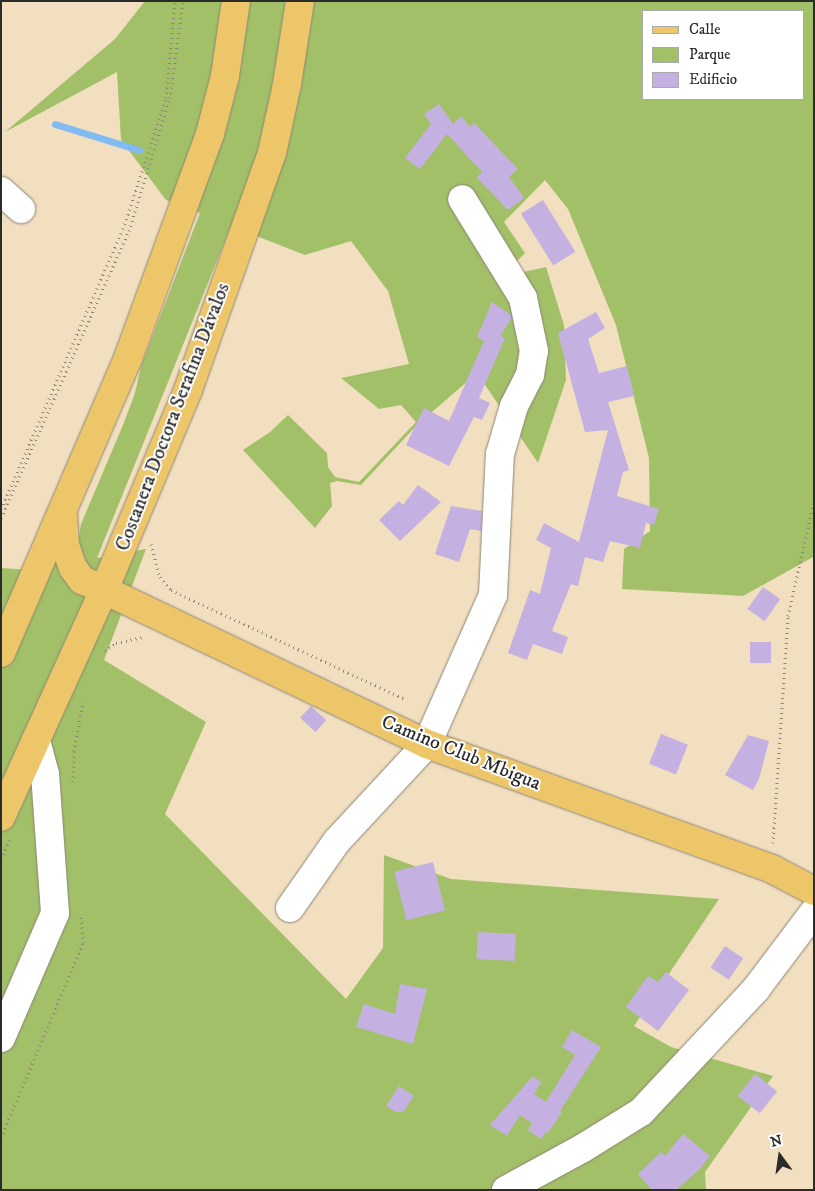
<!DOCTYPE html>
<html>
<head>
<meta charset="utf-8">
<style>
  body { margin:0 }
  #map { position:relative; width:815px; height:1191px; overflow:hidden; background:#f1dfc0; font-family:"IM FELL DW Pica",serif }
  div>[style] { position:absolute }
  .green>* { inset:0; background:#a2c068 }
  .stream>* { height:7px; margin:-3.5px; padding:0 3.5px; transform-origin:3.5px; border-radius:3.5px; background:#82bbf3 }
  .building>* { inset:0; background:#c5b0e2; transform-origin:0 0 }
  .path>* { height:3px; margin-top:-1.5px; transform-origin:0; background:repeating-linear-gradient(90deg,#8e8576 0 1px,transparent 0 5px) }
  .roads { filter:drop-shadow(0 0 1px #8e8576) drop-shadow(0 0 1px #8e8576) }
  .minor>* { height:28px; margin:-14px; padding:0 14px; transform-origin:14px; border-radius:14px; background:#fff }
  .major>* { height:28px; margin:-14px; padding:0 14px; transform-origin:14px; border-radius:14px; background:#ecc669 }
  .highway>* { height:28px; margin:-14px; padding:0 14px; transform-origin:14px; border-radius:14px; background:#ecc669 }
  span { translate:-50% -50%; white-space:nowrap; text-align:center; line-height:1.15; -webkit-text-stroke:4px #fff; paint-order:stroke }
  .street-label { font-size:20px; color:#2b2b2b }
  .frame { position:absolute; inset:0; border:2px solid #2b2b2b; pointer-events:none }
  .legend { position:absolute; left:642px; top:10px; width:162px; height:90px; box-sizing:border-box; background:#fff; border:1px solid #aaa; margin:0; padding:6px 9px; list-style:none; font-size:15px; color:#2b2b2b }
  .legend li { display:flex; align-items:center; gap:10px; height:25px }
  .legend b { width:25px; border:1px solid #aaa }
  .north { position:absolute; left:755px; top:1131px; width:50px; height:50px; -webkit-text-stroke:4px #fff; paint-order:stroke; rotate:346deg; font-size:14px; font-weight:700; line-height:20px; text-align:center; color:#2b2b2b }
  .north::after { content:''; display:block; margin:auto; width:18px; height:22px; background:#2b2b2b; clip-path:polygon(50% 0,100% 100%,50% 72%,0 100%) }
</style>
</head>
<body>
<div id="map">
  <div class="green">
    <i style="clip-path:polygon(evenodd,145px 1px,814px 1px,813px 557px,743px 596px,622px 589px,624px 549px,650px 531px,649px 458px,616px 325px,568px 209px,545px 180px,504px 222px,525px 253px,501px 277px,546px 267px,564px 325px,566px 380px,538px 463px,477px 373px,417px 425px,361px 485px,337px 481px,330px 483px,332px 506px,315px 528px,243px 450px,270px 432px,288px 415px,327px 453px,328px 467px,335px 477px,359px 482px,416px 422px,401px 405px,379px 409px,341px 378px,409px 364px,388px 291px,351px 241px,305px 255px,231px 226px,97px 558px,146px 549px,104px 660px,206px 722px,165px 814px,346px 999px,383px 948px,384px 855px,451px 879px,719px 899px,634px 1026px,671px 1047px,773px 1076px,705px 1172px,706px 1190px,1px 1190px,1px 568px,31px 570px,52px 560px,78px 543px,81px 524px,123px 425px,135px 393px,141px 366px,200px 213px,166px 200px,121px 140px,117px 72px,5px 132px,115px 39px,145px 1px,644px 11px,804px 11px,804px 99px,644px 99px,644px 11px)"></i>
  </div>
  <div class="stream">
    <i style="left:55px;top:124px;width:88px;rotate:17.2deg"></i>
  </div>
  <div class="building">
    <i style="clip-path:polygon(439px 104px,453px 124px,461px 116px,470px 127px,474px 123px,518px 169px,509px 177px,524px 198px,508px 210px,477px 178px,482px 172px,447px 134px,420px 169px,405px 158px,431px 124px,424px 114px)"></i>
    <i style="left:543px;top:200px;width:61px;height:26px;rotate:58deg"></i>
    <i style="clip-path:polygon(492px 302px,511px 315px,511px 319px,500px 336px,505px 338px,479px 398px,490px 403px,482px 420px,474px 417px,449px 466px,406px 445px,424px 408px,449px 421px,484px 341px,477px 337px)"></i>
    <i style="clip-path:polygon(596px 312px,605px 328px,588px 339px,599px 373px,627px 366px,634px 396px,608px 402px,629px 470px,623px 472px,617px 496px,659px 509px,654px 525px,646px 523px,640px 548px,610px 541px,603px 562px,585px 557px,578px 586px,571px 584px,552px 631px,568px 637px,562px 654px,533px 644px,527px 660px,508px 653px,530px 590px,540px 594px,551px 548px,536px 540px,544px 523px,579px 542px,608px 430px,585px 432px,558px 333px)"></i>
    <i style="clip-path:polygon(418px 485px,441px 502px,400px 541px,379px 520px,399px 501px,403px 505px)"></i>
    <i style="clip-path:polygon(451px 506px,482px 511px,481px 531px,470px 529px,459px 562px,435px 554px)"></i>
    <i style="left:763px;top:587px;width:21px;height:27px;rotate:35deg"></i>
    <i style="left:750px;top:642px;width:21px;height:21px"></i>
    <i style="left:311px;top:706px;width:21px;height:16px;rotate:43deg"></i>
    <i style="left:661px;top:734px;width:29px;height:32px;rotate:22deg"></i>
    <i style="clip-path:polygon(748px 735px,769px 741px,759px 779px,753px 790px,725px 775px)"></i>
    <i style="left:433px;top:862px;width:50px;height:40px;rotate:76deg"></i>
    <i style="left:478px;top:932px;width:38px;height:27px;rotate:3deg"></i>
    <i style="left:725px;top:946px;width:22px;height:26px;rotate:34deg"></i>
    <i style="clip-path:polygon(666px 972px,689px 990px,658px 1031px,626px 1007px,648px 976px,658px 982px)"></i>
    <i style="clip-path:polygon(400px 984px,427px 989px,413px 1044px,356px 1027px,364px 1004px,395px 1014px)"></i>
    <i style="clip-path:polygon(572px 1030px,601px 1047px,560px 1111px,562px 1112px,548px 1133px,546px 1132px,541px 1139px,528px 1130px,532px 1123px,520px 1115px,507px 1136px,490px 1125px,533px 1076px,541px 1082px,534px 1094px,546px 1102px,575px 1055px,562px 1047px)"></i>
    <i style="left:755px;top:1074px;width:28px;height:28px;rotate:38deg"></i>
    <i style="clip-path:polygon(399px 1086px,414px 1096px,403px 1112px,396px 1112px,386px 1106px)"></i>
    <i style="clip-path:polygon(683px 1134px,710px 1156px,700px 1169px,676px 1190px,652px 1190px,638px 1174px,661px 1152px,665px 1156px)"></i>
  </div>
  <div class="path">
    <i style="left:1px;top:509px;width:305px;rotate:-66.5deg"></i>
    <i style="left:123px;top:229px;width:138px;rotate:-71.8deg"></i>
    <i style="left:166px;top:98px;width:97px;rotate:-84.7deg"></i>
    <i style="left:1px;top:518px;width:314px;rotate:-66deg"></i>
    <i style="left:129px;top:231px;width:139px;rotate:-72.9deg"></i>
    <i style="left:170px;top:98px;width:98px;rotate:-82.4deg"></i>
    <i style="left:151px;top:544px;width:34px;rotate:75deg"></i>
    <i style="left:160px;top:577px;width:17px;rotate:50deg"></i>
    <i style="left:171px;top:590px;width:260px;rotate:25deg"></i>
    <i style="left:105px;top:651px;width:14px;rotate:-36deg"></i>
    <i style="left:116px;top:643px;width:28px;rotate:-13deg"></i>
    <i style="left:73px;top:782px;width:31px;rotate:-88deg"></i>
    <i style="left:74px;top:751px;width:50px;rotate:-79.6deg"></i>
    <i style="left:773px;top:843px;width:227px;rotate:-86.2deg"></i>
    <i style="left:788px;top:616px;width:114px;rotate:-77.3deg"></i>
    <i style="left:1px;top:859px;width:22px;rotate:-66deg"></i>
    <i style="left:1px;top:1138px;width:212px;rotate:-67.2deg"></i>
    <i style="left:83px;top:943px;width:28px;rotate:-94deg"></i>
  </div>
  <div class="roads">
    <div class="minor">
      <i style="left:1px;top:191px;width:27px;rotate:42deg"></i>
      <i style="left:290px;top:908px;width:82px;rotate:-55deg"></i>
      <i style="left:337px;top:841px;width:132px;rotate:-47.1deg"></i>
      <i style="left:427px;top:744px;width:163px;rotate:-66.1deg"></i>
      <i style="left:493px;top:595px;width:141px;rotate:-87.2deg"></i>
      <i style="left:500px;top:454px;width:50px;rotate:-73.7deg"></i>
      <i style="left:514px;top:406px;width:35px;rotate:-63deg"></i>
      <i style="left:530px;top:375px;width:24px;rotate:-81deg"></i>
      <i style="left:534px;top:351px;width:54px;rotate:-101.7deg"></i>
      <i style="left:523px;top:298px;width:116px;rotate:-121.6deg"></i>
      <i style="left:1px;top:1038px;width:136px;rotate:-66.6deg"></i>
      <i style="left:55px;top:913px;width:139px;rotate:-94.1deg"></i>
      <i style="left:45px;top:774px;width:35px;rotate:-105deg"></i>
      <i style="left:506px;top:1190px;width:88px;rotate:-28.6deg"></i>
      <i style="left:583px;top:1148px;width:68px;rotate:-31.8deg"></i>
      <i style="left:641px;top:1112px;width:168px;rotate:-46.9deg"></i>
      <i style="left:756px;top:989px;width:96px;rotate:-53deg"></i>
    </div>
    <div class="major">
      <i style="left:104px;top:590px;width:358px;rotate:25.5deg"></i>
      <i style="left:427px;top:744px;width:367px;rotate:19.9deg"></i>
      <i style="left:772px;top:869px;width:47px;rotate:27.6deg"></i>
    </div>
    <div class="highway">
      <i style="left:63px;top:515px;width:30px;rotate:86deg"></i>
      <i style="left:65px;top:545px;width:24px;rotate:71deg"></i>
      <i style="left:73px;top:568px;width:15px;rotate:53deg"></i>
      <i style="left:82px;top:580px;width:24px;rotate:24deg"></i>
      <i style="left:1px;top:653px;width:321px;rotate:-66.7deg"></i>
      <i style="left:128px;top:358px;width:239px;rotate:-69.9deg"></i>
      <i style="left:210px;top:134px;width:60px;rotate:-75.5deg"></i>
      <i style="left:225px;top:76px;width:76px;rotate:-81.7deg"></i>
      <i style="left:1px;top:817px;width:249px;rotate:-65.6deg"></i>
      <i style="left:104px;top:590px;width:217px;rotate:-67.2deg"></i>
      <i style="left:188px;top:390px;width:251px;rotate:-70.5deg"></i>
      <i style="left:272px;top:153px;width:71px;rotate:-77.7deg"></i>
      <i style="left:287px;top:84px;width:84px;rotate:-81.1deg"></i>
    </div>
  </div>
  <div class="street-label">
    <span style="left:173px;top:417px;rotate:-69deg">Costanera Doctora Serafina Dávalos</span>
    <span style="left:461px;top:753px;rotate:22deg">Camino Club Mbigua</span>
  </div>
  <div class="frame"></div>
  <ul class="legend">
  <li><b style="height:6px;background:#ecc669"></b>Calle</li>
  <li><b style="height:14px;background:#a2c068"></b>Parque</li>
  <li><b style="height:14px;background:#c5b0e2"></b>Edificio</li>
  </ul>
  <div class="north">N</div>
</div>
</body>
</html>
